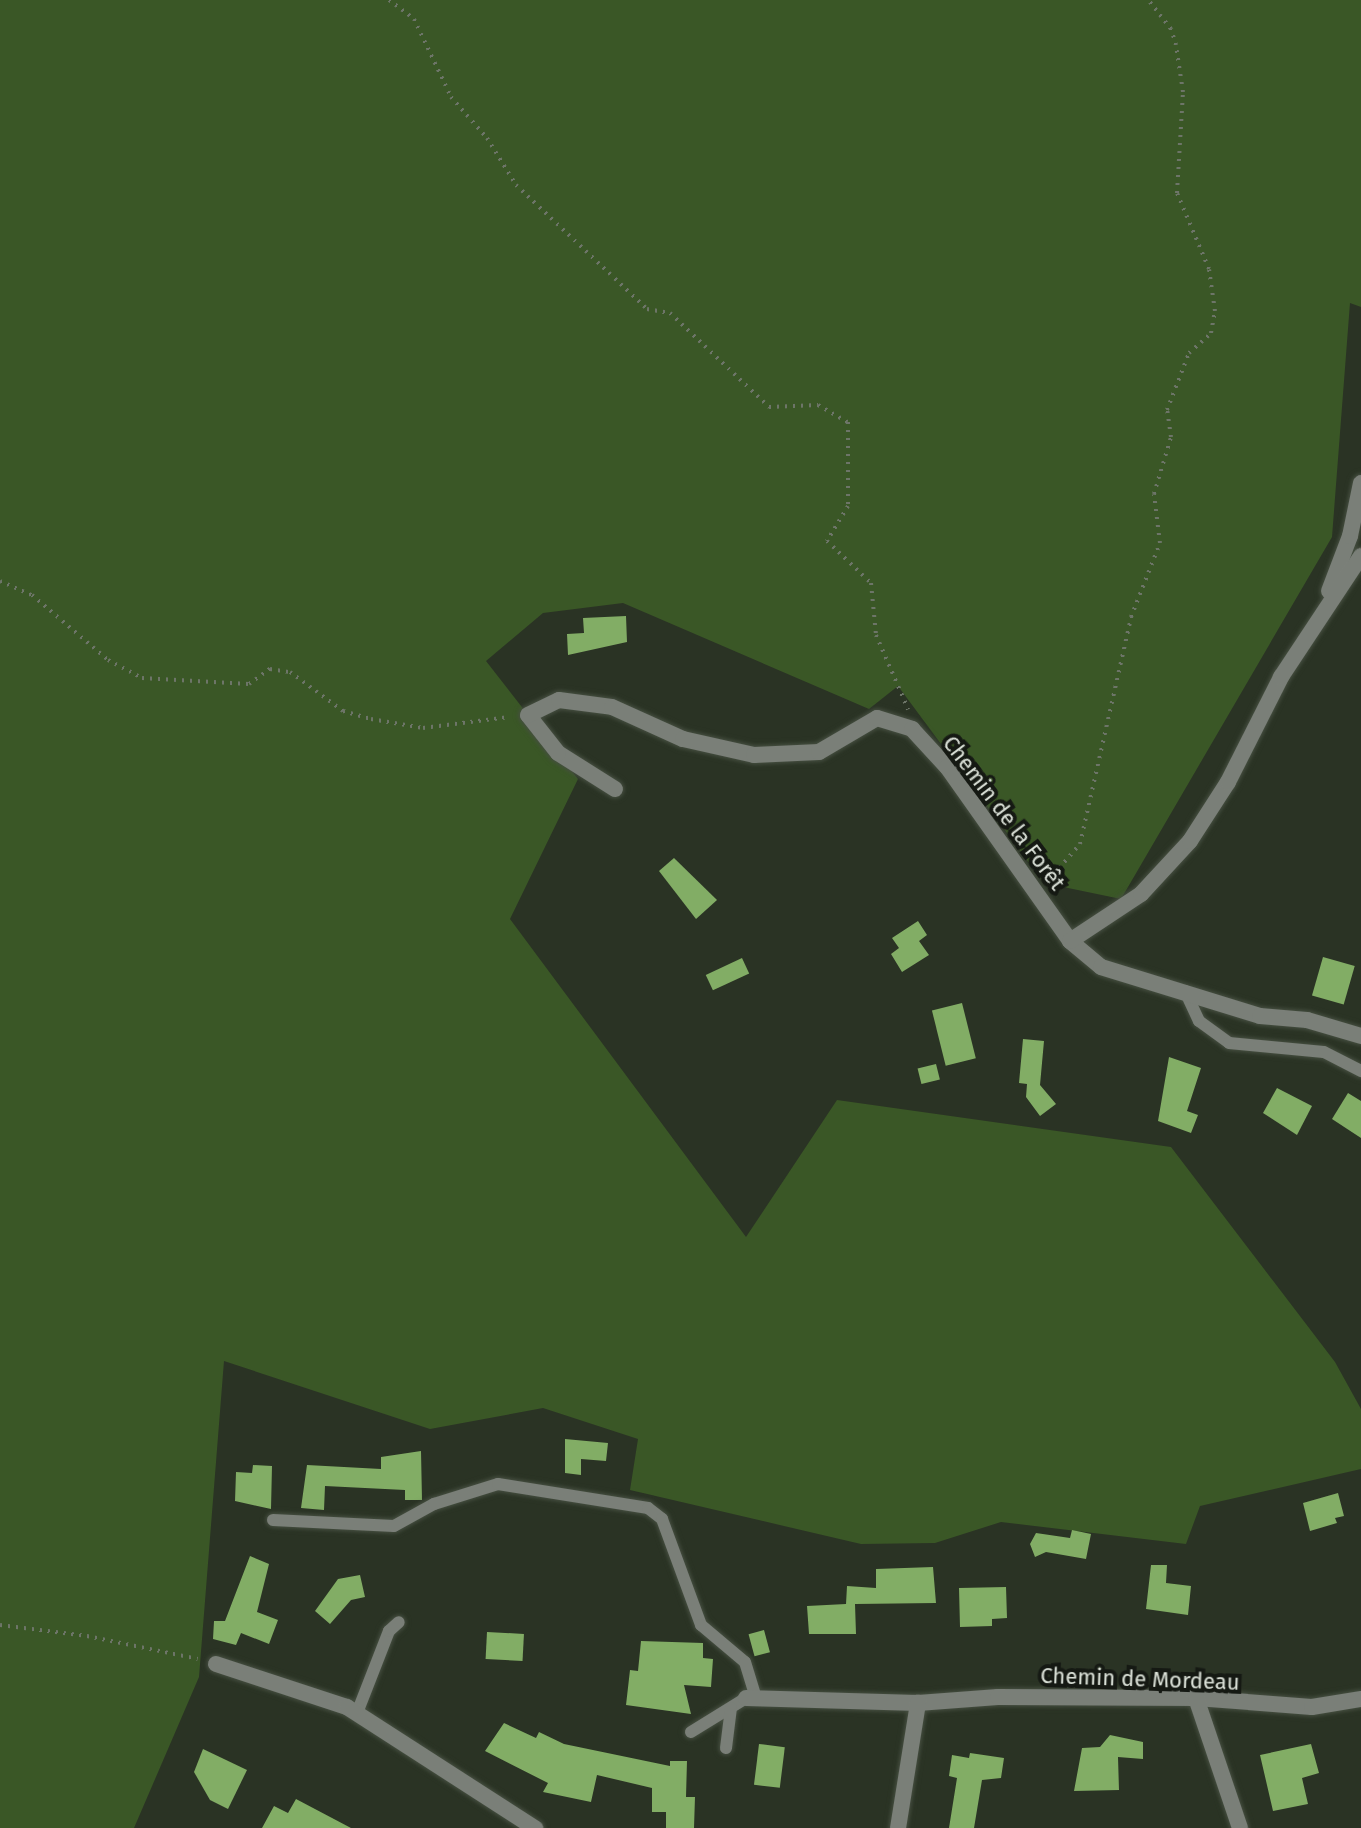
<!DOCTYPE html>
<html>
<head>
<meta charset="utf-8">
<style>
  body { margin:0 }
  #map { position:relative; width:1361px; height:1828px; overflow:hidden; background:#2a3324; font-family:"Fira Sans",sans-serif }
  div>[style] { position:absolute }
  .green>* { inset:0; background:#3a5726 }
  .building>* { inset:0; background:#82ad65; transform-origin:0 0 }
  .path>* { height:4px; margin-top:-2px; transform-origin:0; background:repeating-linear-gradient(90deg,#6d7568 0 2px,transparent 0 8px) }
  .roads { filter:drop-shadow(0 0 2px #464f41) drop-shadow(0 0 2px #464f41) }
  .service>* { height:12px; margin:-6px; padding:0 6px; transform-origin:6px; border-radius:6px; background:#7a7f78 }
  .minor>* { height:16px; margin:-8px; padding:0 8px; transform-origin:8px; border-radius:8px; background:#7a7f78 }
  span { translate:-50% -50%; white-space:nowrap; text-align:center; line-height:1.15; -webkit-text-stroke:8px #151913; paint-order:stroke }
  .street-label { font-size:22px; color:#dce2d9 }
</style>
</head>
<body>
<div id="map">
  <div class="green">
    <i style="clip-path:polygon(0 0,1361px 0,1361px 307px,1350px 303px,1332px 537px,1121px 899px,1044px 883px,898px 686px,869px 709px,623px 603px,543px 613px,486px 661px,578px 779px,510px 919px,746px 1237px,837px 1100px,1171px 1147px,1335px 1362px,1361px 1409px,1361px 1469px,1200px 1506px,1186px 1544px,1001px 1522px,935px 1543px,861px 1544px,630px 1490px,638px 1439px,543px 1408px,430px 1429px,224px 1361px,199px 1677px,134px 1828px,0 1828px)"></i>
  </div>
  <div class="building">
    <i style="clip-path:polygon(626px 616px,627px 642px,568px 655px,567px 634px,584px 633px,583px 618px)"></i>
    <i style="clip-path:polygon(674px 858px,717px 900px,696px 919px,659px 871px)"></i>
    <i style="clip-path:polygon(918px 921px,927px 935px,919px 941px,929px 955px,902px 972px,891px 954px,899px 948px,892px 938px)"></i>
    <i style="left:1323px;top:957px;width:33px;height:40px;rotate:16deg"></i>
    <i style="left:742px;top:958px;width:17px;height:40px;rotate:65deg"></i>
    <i style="left:962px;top:1003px;width:57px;height:31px;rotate:76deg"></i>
    <i style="clip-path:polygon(1023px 1039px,1044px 1041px,1040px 1085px,1056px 1104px,1040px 1116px,1026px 1097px,1027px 1084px,1019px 1083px)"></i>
    <i style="clip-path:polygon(1169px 1057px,1201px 1068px,1187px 1111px,1198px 1115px,1191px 1133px,1158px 1121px)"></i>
    <i style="left:936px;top:1064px;width:16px;height:19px;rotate:76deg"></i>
    <i style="clip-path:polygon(1277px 1088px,1312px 1106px,1297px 1135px,1263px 1113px)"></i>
    <i style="clip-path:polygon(1348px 1093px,1361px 1101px,1361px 1138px,1332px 1119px)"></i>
    <i style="clip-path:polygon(565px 1439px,608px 1443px,606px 1461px,581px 1459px,581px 1475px,565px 1473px)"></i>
    <i style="clip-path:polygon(421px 1451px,422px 1500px,405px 1500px,405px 1490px,325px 1486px,324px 1510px,301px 1508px,307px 1465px,381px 1469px,381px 1457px)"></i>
    <i style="clip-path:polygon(253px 1465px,272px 1466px,271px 1509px,235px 1501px,236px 1472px,252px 1473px)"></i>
    <i style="clip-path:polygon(1338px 1493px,1344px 1516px,1335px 1518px,1337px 1523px,1310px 1531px,1303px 1503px)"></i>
    <i style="clip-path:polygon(1072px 1530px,1091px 1534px,1086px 1559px,1046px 1552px,1035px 1557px,1030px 1544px,1036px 1533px,1070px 1538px)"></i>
    <i style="clip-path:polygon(250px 1556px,269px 1564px,257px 1612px,278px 1620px,269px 1644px,241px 1633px,236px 1645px,213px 1639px,214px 1621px,225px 1621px)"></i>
    <i style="clip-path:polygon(1151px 1565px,1167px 1565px,1166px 1583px,1191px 1586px,1188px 1615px,1146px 1609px)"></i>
    <i style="clip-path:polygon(933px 1567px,936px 1603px,855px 1604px,856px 1634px,809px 1634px,807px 1606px,846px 1604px,847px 1586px,876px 1588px,876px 1569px)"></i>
    <i style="clip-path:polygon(360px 1575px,365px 1597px,351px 1600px,330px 1624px,315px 1611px,338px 1579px)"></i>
    <i style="clip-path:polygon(1006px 1587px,1007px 1618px,992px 1619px,992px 1626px,960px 1627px,959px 1588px)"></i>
    <i style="left:764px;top:1630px;width:23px;height:16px;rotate:75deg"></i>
    <i style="left:487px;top:1632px;width:37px;height:27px;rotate:3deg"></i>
    <i style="clip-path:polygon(641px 1641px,703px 1643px,703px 1658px,713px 1659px,711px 1687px,684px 1685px,691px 1714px,626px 1705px,630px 1670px,638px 1671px)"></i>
    <i style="clip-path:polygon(504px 1723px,536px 1738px,539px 1732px,564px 1744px,670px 1766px,670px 1761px,687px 1761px,686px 1797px,695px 1797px,694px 1828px,666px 1828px,666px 1812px,652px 1812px,652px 1788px,597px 1775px,591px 1802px,543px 1792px,548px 1783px,485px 1751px)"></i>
    <i style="clip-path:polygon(1110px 1735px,1143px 1742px,1143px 1759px,1118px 1757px,1119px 1790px,1074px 1791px,1082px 1748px,1100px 1747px)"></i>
    <i style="left:759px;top:1744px;width:26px;height:41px;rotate:7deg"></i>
    <i style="clip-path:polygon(1311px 1744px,1319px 1773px,1302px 1778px,1308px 1804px,1273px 1811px,1260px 1755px)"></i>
    <i style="clip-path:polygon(203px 1749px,247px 1770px,228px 1809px,210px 1800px,194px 1772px)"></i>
    <i style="clip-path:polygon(970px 1753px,1004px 1758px,1001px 1778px,982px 1780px,974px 1828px,949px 1828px,957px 1778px,949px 1776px,952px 1755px,969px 1758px)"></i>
    <i style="clip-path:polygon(296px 1799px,351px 1828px,262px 1828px,274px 1806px,288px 1813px)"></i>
  </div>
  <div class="path">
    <i style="left:389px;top:0;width:31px;rotate:37deg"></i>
    <i style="left:414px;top:19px;width:86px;rotate:64.6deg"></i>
    <i style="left:451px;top:97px;width:55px;rotate:48.7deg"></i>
    <i style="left:487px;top:138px;width:55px;rotate:58.3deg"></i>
    <i style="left:516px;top:185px;width:180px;rotate:43.4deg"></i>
    <i style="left:647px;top:309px;width:23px;rotate:10deg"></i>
    <i style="left:670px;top:313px;width:137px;rotate:43.5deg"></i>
    <i style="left:769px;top:407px;width:49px;rotate:-2.3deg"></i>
    <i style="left:818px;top:405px;width:34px;rotate:30deg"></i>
    <i style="left:848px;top:422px;width:84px;rotate:90deg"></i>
    <i style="left:848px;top:506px;width:41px;rotate:121deg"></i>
    <i style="left:827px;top:541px;width:61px;rotate:43.7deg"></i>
    <i style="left:871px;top:583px;width:52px;rotate:84.5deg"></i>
    <i style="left:876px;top:635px;width:81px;rotate:66.6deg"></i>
    <i style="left:0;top:581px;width:35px;rotate:24deg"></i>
    <i style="left:32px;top:595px;width:100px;rotate:40.5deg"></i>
    <i style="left:108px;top:660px;width:38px;rotate:28deg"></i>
    <i style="left:142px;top:678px;width:107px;rotate:3.2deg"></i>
    <i style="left:249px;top:684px;width:26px;rotate:-36deg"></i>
    <i style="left:270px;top:669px;width:20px;rotate:9deg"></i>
    <i style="left:290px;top:672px;width:66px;rotate:36.3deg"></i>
    <i style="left:343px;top:711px;width:29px;rotate:16deg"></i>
    <i style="left:371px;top:719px;width:53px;rotate:9.8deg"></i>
    <i style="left:423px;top:728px;width:87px;rotate:-7.3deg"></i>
    <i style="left:1049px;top:880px;width:48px;rotate:-49.3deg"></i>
    <i style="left:1080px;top:844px;width:233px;rotate:-77.3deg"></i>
    <i style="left:1131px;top:617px;width:79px;rotate:-68.6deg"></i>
    <i style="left:1160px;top:543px;width:49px;rotate:-97deg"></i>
    <i style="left:1154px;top:494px;width:59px;rotate:-73.4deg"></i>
    <i style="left:1171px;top:437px;width:27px;rotate:-98deg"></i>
    <i style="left:1167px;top:410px;width:61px;rotate:-68.9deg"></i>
    <i style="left:1189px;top:353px;width:30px;rotate:-42deg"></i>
    <i style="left:1211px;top:333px;width:22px;rotate:-80deg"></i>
    <i style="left:1215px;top:311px;width:42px;rotate:-98.1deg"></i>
    <i style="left:1209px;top:269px;width:82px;rotate:-112.8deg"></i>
    <i style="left:1177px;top:193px;width:101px;rotate:-86.6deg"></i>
    <i style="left:1183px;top:92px;width:48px;rotate:-98.5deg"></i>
    <i style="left:1176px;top:45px;width:17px;rotate:-107deg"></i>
    <i style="left:1171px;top:29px;width:37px;rotate:-128deg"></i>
    <i style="left:0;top:1625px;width:88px;rotate:7.2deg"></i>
    <i style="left:87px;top:1636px;width:113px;rotate:11.7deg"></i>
  </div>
  <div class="roads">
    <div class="service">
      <i style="left:1185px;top:991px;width:33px;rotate:65deg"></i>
      <i style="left:1199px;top:1021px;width:37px;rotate:36deg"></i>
      <i style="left:1229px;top:1043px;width:95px;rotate:5.4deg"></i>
      <i style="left:1324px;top:1052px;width:42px;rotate:27.2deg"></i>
      <i style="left:273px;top:1520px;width:121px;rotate:2.8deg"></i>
      <i style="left:394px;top:1526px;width:46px;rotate:-28.8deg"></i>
      <i style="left:434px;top:1504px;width:67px;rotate:-17.4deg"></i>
      <i style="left:498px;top:1484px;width:152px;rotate:9.1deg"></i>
      <i style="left:648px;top:1508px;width:18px;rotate:38deg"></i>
      <i style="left:662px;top:1519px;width:113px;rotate:69.8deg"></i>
      <i style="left:701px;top:1625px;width:57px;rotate:40.1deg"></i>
      <i style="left:745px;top:1662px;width:39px;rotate:73deg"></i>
      <i style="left:357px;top:1713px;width:88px;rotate:-68.7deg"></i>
      <i style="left:389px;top:1631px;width:13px;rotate:-42deg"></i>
      <i style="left:691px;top:1732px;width:65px;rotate:-31.7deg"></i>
      <i style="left:726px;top:1748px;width:40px;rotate:-82.9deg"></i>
    </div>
    <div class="minor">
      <i style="left:1329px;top:591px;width:59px;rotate:-69.1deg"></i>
      <i style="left:1350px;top:536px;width:54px;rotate:-78.3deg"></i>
      <i style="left:615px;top:789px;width:67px;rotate:-147.7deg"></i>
      <i style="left:558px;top:753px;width:48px;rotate:-128.3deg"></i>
      <i style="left:528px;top:715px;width:34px;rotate:-26deg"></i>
      <i style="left:559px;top:700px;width:53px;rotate:7.5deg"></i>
      <i style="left:612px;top:707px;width:78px;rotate:24.3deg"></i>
      <i style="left:683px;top:739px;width:73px;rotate:12.7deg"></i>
      <i style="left:754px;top:755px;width:65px;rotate:-2.6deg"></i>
      <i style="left:819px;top:752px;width:67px;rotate:-30.4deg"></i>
      <i style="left:877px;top:718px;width:37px;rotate:17deg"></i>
      <i style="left:912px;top:729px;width:52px;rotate:47.4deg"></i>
      <i style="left:947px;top:767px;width:213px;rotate:54.7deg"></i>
      <i style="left:1070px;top:941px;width:40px;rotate:40deg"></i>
      <i style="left:1101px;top:967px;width:166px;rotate:17.1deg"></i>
      <i style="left:1260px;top:1016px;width:47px;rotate:4.9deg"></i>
      <i style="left:1307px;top:1020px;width:56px;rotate:16.5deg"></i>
      <i style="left:1070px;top:941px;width:85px;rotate:-33.5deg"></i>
      <i style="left:1141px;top:894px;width:72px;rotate:-47.2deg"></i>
      <i style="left:1190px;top:841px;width:70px;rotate:-57.2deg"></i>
      <i style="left:1228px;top:782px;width:118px;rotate:-63.2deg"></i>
      <i style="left:1281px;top:677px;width:145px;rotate:-56.5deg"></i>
      <i style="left:216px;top:1664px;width:138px;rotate:18.2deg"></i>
      <i style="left:347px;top:1707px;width:224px;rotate:32.8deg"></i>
      <i style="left:746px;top:1698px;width:172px;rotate:1.7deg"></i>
      <i style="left:918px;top:1703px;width:80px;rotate:-4.3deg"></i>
      <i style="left:998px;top:1697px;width:198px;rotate:0.3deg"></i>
      <i style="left:1196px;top:1698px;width:116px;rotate:4.4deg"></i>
      <i style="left:1312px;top:1707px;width:50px;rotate:-9.3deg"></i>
      <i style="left:1196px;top:1698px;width:137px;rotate:71.3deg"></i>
      <i style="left:898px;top:1828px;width:127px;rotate:-80.9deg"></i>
    </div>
  </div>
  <div class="street-label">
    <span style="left:1004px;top:813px;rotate:53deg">Chemin de la Forêt</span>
    <span style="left:1140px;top:1679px;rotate:2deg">Chemin de Mordeau</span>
  </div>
</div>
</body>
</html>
